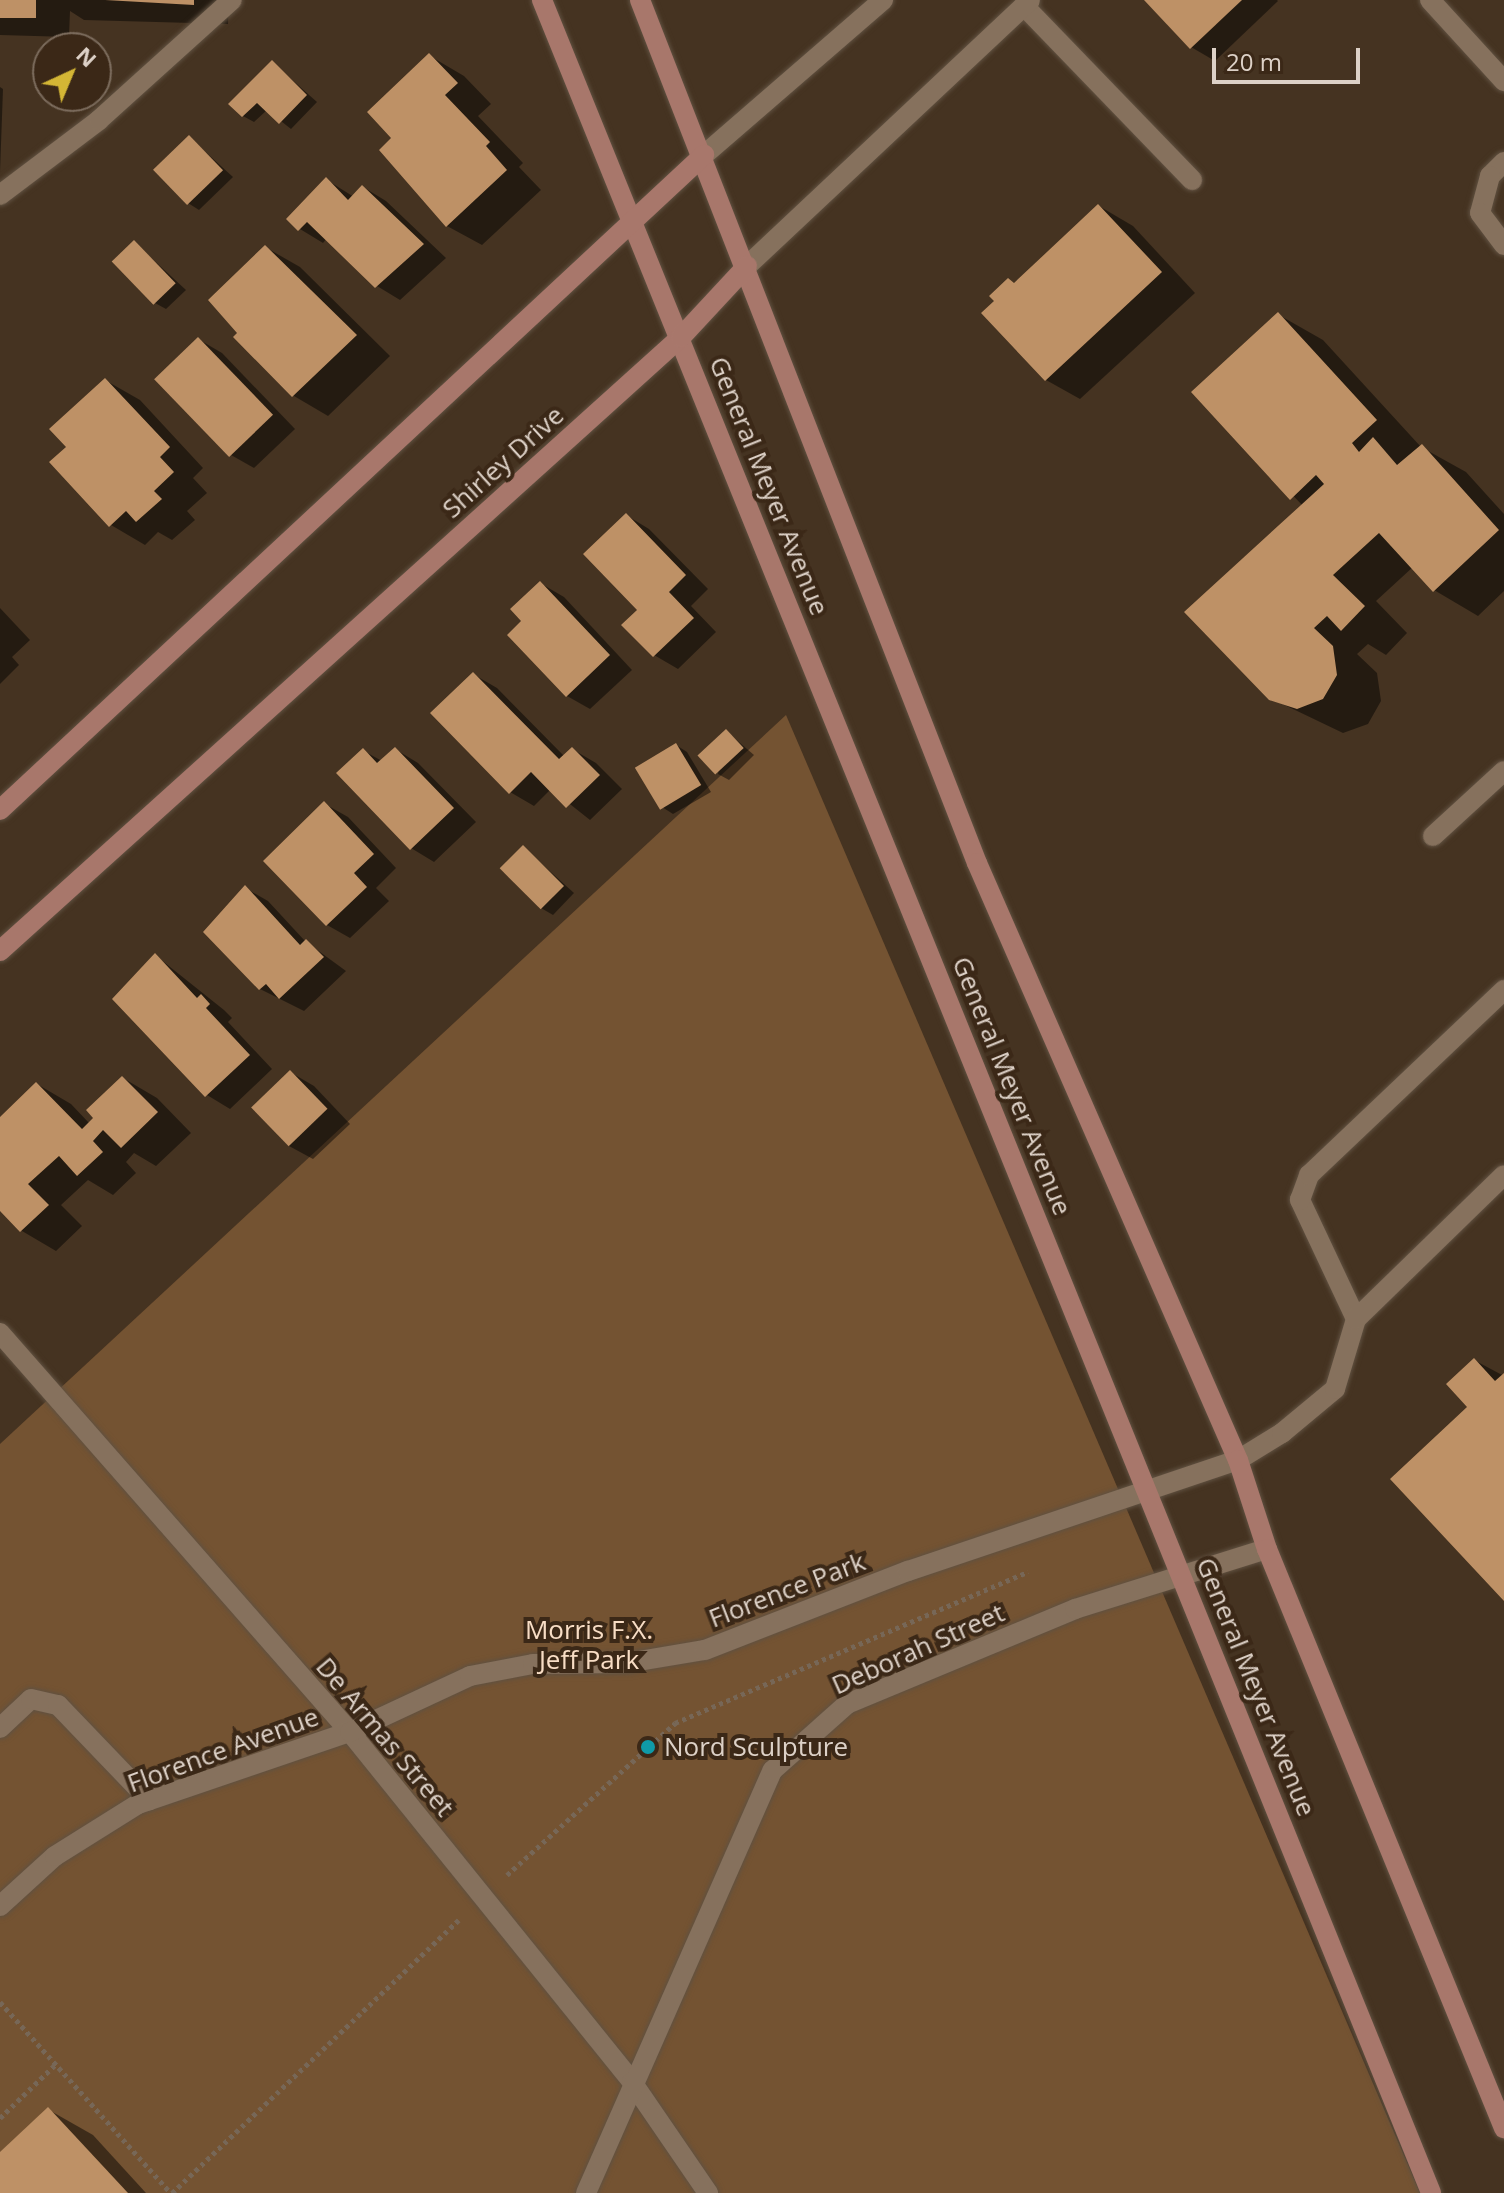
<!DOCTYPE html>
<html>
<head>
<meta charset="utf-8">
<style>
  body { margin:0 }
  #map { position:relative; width:1504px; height:2193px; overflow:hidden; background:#453321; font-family:"Open Sans",sans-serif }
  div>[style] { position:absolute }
  .green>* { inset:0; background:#745332 }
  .shadow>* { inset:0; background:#0007 }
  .building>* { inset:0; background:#be9166; transform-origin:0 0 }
  .path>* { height:5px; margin-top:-2.5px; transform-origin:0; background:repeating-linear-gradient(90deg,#776757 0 4px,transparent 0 8px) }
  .roads { filter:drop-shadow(0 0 2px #605141) drop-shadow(0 0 2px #605141) }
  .lane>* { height:20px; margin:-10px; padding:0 10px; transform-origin:10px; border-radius:10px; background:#86715d }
  .street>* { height:20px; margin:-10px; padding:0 10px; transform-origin:10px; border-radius:10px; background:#86715d }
  .secondary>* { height:20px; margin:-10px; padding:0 10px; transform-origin:10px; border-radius:10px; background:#a8776b }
  .dots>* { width:22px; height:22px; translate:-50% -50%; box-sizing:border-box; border:4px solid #3b2817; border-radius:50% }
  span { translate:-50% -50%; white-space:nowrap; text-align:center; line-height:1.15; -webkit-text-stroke:8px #3b2817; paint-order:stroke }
  .street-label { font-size:26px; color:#ddd1c7 }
  .park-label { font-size:26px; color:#f8ddc5 }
  .poi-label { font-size:26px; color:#ddd1c7 }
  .left { translate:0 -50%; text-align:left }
  .north { position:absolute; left:32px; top:32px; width:80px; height:80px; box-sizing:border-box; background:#3b2817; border:2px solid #7c6c5d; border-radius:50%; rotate:44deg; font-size:22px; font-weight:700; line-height:32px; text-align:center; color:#ddd1c7 }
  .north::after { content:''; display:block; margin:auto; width:28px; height:36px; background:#d4b635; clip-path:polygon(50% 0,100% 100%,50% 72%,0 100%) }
  .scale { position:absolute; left:1212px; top:48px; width:148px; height:36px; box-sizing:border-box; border:4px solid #ddd1c7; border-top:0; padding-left:10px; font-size:24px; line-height:28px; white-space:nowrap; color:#ddd1c7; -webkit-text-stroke:6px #3b2817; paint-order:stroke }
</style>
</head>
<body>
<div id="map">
  <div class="green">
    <i style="clip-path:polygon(786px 715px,1420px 2193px,0 2193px,0 1444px)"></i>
  </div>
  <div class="shadow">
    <i style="clip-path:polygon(0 0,229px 0,228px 24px,84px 20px,70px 11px,69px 37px,0 35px)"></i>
    <i style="clip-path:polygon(1147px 0,1277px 0,1278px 1px,1215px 61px,1191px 47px)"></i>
    <i style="clip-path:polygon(430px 56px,464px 76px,491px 104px,478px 116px,523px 163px,519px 167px,541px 190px,482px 245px,447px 226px,394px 138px)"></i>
    <i style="clip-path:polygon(272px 62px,317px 102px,291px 129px,267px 110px,254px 122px,243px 116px)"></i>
    <i style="clip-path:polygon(0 87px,3px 89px,0 172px)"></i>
    <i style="clip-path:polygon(189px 137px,233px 177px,199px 210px,188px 203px)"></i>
    <i style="clip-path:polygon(327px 180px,354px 197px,363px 187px,386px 201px,446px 258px,400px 300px,377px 286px,327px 238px,323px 243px,300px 229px)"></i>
    <i style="clip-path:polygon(1099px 206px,1133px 226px,1195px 293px,1080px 399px,1046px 380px,1016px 284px)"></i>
    <i style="clip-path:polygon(135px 243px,186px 290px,166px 309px,155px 303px)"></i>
    <i style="clip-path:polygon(265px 247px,300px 267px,390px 356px,328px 416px,294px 396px,211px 300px)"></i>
    <i style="clip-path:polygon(1279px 315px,1323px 340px,1421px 447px,1466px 472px,1504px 514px,1504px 591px,1478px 616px,1434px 590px,1413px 567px,1376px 601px,1407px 633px,1386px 655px,1368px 644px,1357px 654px,1377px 673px,1381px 701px,1368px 724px,1343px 733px,1270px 698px,1303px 506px,1194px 392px)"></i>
    <i style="clip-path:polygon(198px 339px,222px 353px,295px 429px,254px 468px,231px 455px)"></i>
    <i style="clip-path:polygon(105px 380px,140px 400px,203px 468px,193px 478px,207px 493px,187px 511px,195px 520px,172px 540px,158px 532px,145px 545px,111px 525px,69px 447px)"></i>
    <i style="clip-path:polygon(626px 515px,649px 529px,708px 589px,691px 606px,716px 632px,678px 669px,654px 655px,640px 610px)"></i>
    <i style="clip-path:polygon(540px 583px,564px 597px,632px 670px,590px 709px,567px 696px,524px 621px)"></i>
    <i style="clip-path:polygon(0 608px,30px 640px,12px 657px,19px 665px,0 684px)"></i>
    <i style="clip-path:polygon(473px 674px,497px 688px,565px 757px,572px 749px,596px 763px,622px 789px,590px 820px,551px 789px,534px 806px,510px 792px)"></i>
    <i style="clip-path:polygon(726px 731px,754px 755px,729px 780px,718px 774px)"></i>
    <i style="clip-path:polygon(676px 745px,687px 752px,711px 792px,673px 814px,662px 807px)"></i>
    <i style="clip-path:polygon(395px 749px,418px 763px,476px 822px,434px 862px,411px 848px,364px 751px,382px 761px)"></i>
    <i style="clip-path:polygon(325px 804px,348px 817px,396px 868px,376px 888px,389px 901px,350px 938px,327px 925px)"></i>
    <i style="clip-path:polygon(523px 847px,574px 893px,553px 915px,541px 908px)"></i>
    <i style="clip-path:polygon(245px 888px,268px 901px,305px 941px,346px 971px,304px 1011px,260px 989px)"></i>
    <i style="clip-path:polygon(155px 955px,224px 1010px,232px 1018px,228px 1022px,272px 1069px,230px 1109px,207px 1095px)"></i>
    <i style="clip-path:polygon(290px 1072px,314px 1086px,350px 1124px,313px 1159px,289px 1146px,253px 1108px)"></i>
    <i style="clip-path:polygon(123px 1078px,157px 1098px,191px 1133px,156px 1166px,134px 1153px,126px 1162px,136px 1173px,113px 1195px,88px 1180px,61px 1205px,82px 1226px,56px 1251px,22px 1231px,0 1208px,0 1119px,37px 1084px,71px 1104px,90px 1124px)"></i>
    <i style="clip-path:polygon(1474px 1360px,1504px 1376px,1504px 1598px,1470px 1407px)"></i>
    <i style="clip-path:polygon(49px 2110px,93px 2135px,146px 2193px,0 2193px,0 2155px)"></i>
  </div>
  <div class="building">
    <i style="left:0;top:0;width:36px;height:18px"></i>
    <i style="clip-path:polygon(105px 0,194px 0,194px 5px)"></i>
    <i style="clip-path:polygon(1144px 0,1242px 0,1190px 49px)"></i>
    <i style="clip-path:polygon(429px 53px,458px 83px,445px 95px,490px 142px,486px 146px,507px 170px,446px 227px,379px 150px,391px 138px,367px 112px)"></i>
    <i style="clip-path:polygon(272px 60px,307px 95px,279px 124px,257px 103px,242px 117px,228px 104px)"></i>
    <i style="left:189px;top:135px;width:49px;height:50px;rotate:46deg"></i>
    <i style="clip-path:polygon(326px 177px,348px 200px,362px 185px,424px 244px,375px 288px,307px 222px,298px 231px,286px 219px)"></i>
    <i style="clip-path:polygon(1098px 204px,1162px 272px,1045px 381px,981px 313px,994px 301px,989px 296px,1008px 278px,1014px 283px)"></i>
    <i style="left:134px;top:240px;width:60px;height:31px;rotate:46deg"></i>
    <i style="clip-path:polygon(265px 245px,357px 335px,292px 397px,233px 337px,237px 333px,208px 300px)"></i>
    <i style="clip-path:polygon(1278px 312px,1377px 420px,1352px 443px,1359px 452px,1373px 437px,1397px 465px,1422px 444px,1499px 530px,1433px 592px,1379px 533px,1333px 575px,1365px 606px,1341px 631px,1327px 616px,1314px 628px,1333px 646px,1337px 675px,1323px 699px,1297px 709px,1269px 700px,1184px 612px,1324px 484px,1316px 475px,1290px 500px,1191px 392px)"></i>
    <i style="left:198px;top:337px;width:108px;height:61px;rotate:46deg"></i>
    <i style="clip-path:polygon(105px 378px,170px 447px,160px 457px,174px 472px,154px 491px,162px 499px,136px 522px,126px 511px,109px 527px,49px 462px,66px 447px,49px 429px)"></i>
    <i style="clip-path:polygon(626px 513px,686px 575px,669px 592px,694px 618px,653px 657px,621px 625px,637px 610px,583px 554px)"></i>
    <i style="clip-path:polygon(540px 581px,610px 655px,566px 697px,507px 635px,521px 621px,510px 609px)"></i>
    <i style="clip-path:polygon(473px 672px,559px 759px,572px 747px,600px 775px,566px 808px,531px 772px,509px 794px,430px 713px)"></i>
    <i style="left:726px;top:729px;width:26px;height:39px;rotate:47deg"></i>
    <i style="left:676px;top:743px;width:49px;height:48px;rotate:59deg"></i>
    <i style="clip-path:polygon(395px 747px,454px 808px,410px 850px,336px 773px,363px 748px,377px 763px)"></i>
    <i style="clip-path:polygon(324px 801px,374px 854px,354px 873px,367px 887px,326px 926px,263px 861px)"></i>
    <i style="left:523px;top:845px;width:58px;height:33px;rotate:45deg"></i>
    <i style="clip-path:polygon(245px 885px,300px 945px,306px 939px,324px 957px,279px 999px,266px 984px,259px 990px,203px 932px)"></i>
    <i style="clip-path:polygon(155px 953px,197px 998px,201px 994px,210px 1004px,206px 1008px,250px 1055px,205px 1097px,112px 999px)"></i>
    <i style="left:290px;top:1070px;width:54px;height:54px;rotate:46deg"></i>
    <i style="clip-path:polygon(122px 1076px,158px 1112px,121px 1148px,103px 1130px,93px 1141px,103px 1152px,77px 1176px,59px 1156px,28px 1184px,49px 1205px,20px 1232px,0 1211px,0 1117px,36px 1082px,82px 1129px,93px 1118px,86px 1110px)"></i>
    <i style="clip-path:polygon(1474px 1358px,1495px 1381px,1504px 1373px,1504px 1601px,1390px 1479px,1467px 1407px,1446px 1384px)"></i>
    <i style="clip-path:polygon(48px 2107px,128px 2193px,0 2193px,0 2152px)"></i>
  </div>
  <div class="path">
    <i style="left:507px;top:1875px;width:227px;rotate:-42.1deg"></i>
    <i style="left:675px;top:1723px;width:384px;rotate:-23.2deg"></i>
    <i style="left:0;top:2002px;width:256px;rotate:48.2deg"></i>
    <i style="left:0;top:2118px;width:79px;rotate:-44deg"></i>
    <i style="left:172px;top:2193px;width:396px;rotate:-43.6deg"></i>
  </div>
  <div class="roads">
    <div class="lane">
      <i style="left:0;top:195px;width:124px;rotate:-37.1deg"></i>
      <i style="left:99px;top:120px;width:179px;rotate:-42.1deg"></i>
      <i style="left:1356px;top:1319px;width:132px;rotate:-115.2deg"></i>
      <i style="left:1300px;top:1200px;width:27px;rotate:-70deg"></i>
      <i style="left:1309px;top:1175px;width:269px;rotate:-43.5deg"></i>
      <i style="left:1238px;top:1460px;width:52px;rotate:-31.5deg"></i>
      <i style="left:1282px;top:1433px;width:69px;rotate:-39.7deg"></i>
      <i style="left:1335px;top:1389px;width:73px;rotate:-73.3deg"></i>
      <i style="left:1356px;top:1319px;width:206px;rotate:-44.2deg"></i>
      <i style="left:0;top:1728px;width:42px;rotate:-43.1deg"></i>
      <i style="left:31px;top:1699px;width:28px;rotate:13deg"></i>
      <i style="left:58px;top:1705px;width:132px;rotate:46.2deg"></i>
    </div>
    <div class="street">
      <i style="left:1430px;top:0;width:110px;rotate:47.6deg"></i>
      <i style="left:1024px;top:6px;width:242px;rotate:46deg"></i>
      <i style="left:704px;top:155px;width:237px;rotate:-40.9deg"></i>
      <i style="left:1504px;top:162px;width:20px;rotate:135deg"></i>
      <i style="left:1490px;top:176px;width:38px;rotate:105deg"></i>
      <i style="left:1480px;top:213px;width:40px;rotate:53deg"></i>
      <i style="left:747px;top:266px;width:388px;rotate:-43.2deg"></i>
      <i style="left:1433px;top:836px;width:96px;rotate:-42.5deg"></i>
      <i style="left:0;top:1333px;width:531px;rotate:48.74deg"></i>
      <i style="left:350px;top:1732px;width:449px;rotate:51.1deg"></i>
      <i style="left:632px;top:2082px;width:135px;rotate:55.6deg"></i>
      <i style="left:0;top:1906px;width:74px;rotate:-42.3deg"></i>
      <i style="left:55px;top:1856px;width:98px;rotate:-32.1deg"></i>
      <i style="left:138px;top:1804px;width:224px;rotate:-18.8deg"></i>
      <i style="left:350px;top:1732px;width:132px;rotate:-25deg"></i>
      <i style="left:470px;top:1676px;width:64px;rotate:-10.8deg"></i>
      <i style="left:533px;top:1664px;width:94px;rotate:-0.6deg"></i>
      <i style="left:627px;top:1663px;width:79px;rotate:-9.5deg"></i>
      <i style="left:705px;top:1650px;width:218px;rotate:-21.3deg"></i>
      <i style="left:908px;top:1571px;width:348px;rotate:-18.6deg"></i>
      <i style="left:586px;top:2193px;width:462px;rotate:-66.2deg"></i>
      <i style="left:773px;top:1770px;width:99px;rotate:-41.7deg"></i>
      <i style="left:847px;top:1704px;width:247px;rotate:-22.6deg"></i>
      <i style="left:1075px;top:1609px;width:201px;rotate:-17.4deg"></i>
    </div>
    <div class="secondary">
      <i style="left:542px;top:0;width:2366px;rotate:67.93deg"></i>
      <i style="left:640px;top:0;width:926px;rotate:68.67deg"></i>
      <i style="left:977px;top:863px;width:652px;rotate:66.39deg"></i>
      <i style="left:1238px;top:1460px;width:94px;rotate:72deg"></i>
      <i style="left:1267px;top:1549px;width:626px;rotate:67.74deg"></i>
      <i style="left:0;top:810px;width:962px;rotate:-42.94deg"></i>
      <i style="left:0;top:951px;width:917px;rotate:-42.04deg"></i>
      <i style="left:681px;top:337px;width:97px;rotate:-47.1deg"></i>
    </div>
  </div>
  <div class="dots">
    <i style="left:648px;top:1747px;background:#0f9aa8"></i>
  </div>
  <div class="street-label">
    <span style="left:503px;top:462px;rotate:-42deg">Shirley Drive</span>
    <span style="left:769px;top:486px;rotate:68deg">General Meyer Avenue</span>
    <span style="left:1012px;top:1086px;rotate:68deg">General Meyer Avenue</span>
    <span style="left:787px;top:1590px;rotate:-21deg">Florence Park</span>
    <span style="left:918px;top:1649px;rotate:-24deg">Deborah Street</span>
    <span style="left:1256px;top:1687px;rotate:68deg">General Meyer Avenue</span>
    <span style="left:385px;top:1737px;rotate:50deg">De Armas Street</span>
    <span style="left:223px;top:1750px;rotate:-20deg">Florence Avenue</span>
  </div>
  <div class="park-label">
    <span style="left:589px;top:1645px">Morris F.X.<br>Jeff Park</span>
  </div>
  <div class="poi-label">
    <span class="left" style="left:664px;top:1747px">Nord Sculpture</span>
  </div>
  <div class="north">N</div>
  <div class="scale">20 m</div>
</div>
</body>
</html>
